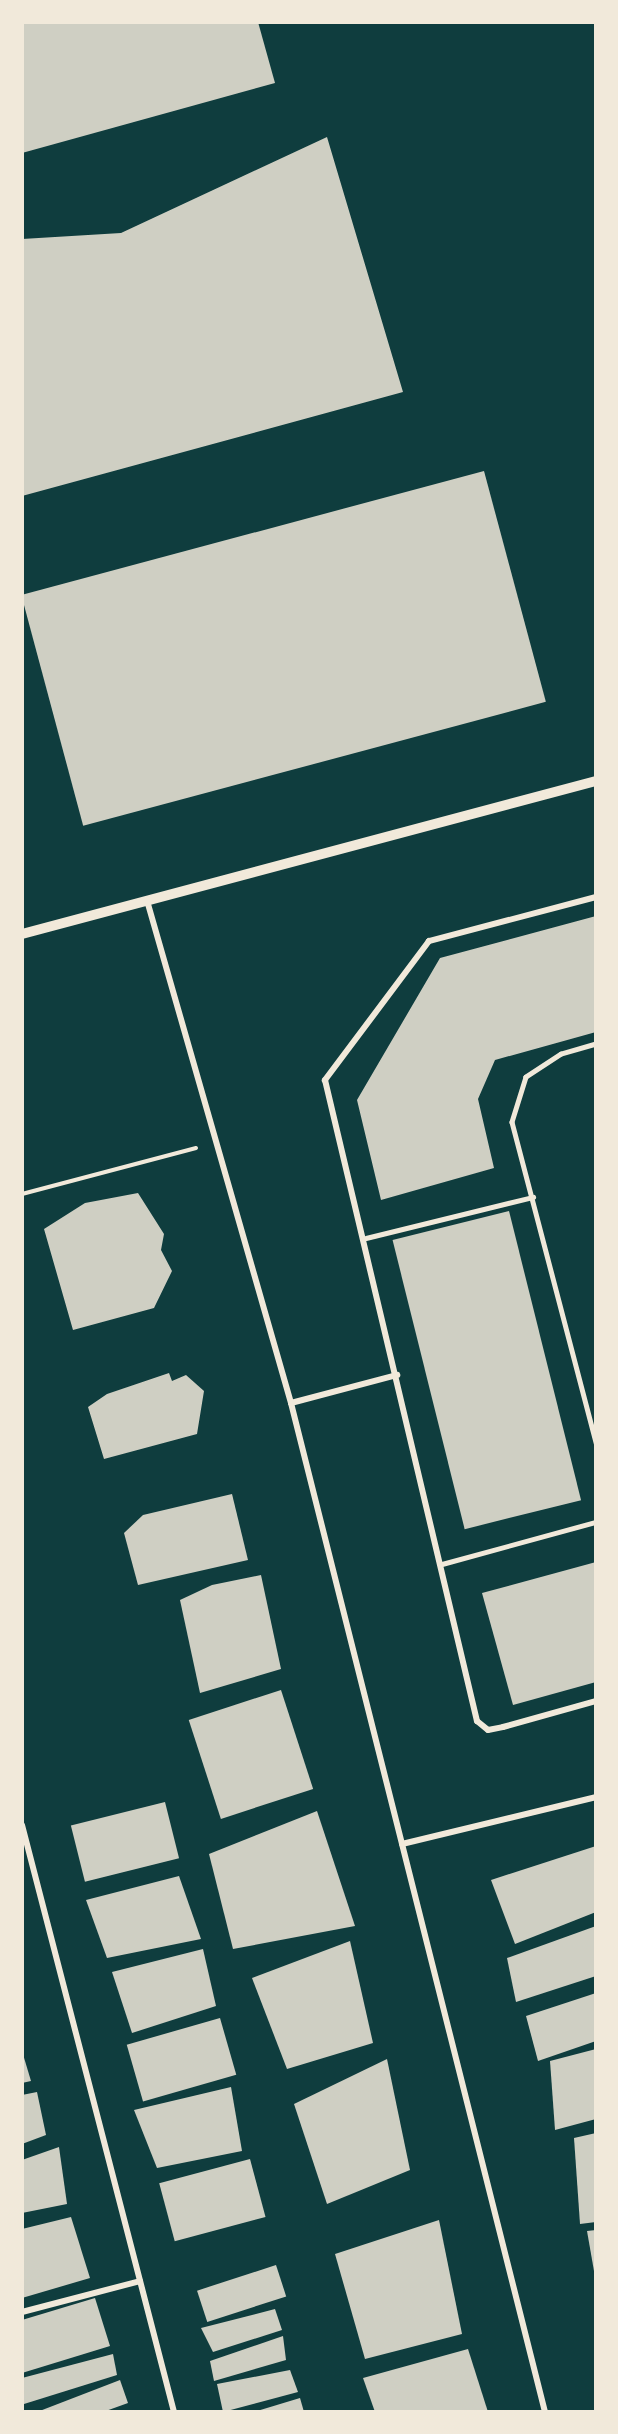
<!DOCTYPE html>
<html>
<head>
<meta charset="utf-8">
<style>
  body { margin:0 }
  #map { position:relative; width:618px; height:2434px; overflow:hidden; background:#0f3d3e; font-family:"Titillium Web",sans-serif }
  div>[style] { position:absolute }
  .building>* { inset:0; background:#cfcfc3; transform-origin:0 0 }
  .path>* { height:4px; margin:-2px; padding:0 2px; transform-origin:2px; border-radius:2px; background:#f1e9da }
  .service>* { height:4.5px; margin:-2.25px; padding:0 2.25px; transform-origin:2.25px; border-radius:2.25px; background:#f1e9da }
  .minor>* { height:6px; margin:-3px; padding:0 3px; transform-origin:3px; border-radius:3px; background:#f1e9da }
  .tertiary>* { height:10px; margin:-5px; padding:0 5px; transform-origin:5px; border-radius:5px; background:#f1e9da }
  span { translate:-50% -50%; white-space:nowrap; text-align:center; line-height:1.15; -webkit-text-stroke:4.5px #f1e9da; paint-order:stroke }
  .frame { position:absolute; inset:0; border:24px solid #f1e9da; pointer-events:none }
</style>
</head>
<body>
<div id="map">
  <div class="building">
    <i style="clip-path:polygon(22px 22px,258px 22px,275px 83px,22px 153px)"></i>
    <i style="clip-path:polygon(327px 137px,403px 392px,22px 496px,22px 239px,121px 233px)"></i>
    <i style="left:484px;top:471px;width:239px;height:479px;rotate:75deg"></i>
    <i style="clip-path:polygon(596px 916px,596px 1032px,495px 1060px,478px 1099px,494px 1168px,381px 1200px,357px 1100px,440px 958px)"></i>
    <i style="clip-path:polygon(138px 1193px,164px 1234px,161px 1250px,172px 1271px,154px 1308px,73px 1330px,44px 1229px,85px 1203px)"></i>
    <i style="left:509px;top:1211px;width:298px;height:120px;rotate:76deg"></i>
    <i style="clip-path:polygon(169px 1373px,172px 1381px,186px 1375px,204px 1391px,197px 1434px,104px 1459px,88px 1407px,107px 1394px)"></i>
    <i style="clip-path:polygon(232px 1494px,248px 1560px,138px 1585px,124px 1533px,143px 1515px)"></i>
    <i style="clip-path:polygon(596px 1562px,596px 1682px,513px 1705px,482px 1593px)"></i>
    <i style="clip-path:polygon(261px 1575px,281px 1669px,200px 1693px,180px 1600px,212px 1585px)"></i>
    <i style="left:281px;top:1690px;width:104px;height:97px;rotate:72deg"></i>
    <i style="left:165px;top:1802px;width:58px;height:97px;rotate:76deg"></i>
    <i style="clip-path:polygon(317px 1811px,355px 1926px,233px 1949px,209px 1854px)"></i>
    <i style="clip-path:polygon(596px 1846px,596px 1912px,515px 1944px,491px 1880px)"></i>
    <i style="clip-path:polygon(179px 1876px,201px 1939px,107px 1958px,86px 1900px)"></i>
    <i style="clip-path:polygon(596px 1926px,596px 1976px,516px 2002px,507px 1958px)"></i>
    <i style="clip-path:polygon(350px 1941px,373px 2043px,287px 2069px,252px 1978px)"></i>
    <i style="clip-path:polygon(203px 1949px,216px 2006px,132px 2033px,112px 1972px)"></i>
    <i style="clip-path:polygon(596px 1993px,596px 2041px,538px 2061px,526px 2016px)"></i>
    <i style="left:220px;top:2018px;width:59px;height:97px;rotate:74deg"></i>
    <i style="clip-path:polygon(596px 2049px,596px 2119px,555px 2130px,550px 2061px)"></i>
    <i style="clip-path:polygon(22px 2051px,31px 2081px,22px 2083px)"></i>
    <i style="clip-path:polygon(387px 2059px,410px 2170px,327px 2204px,294px 2104px)"></i>
    <i style="clip-path:polygon(231px 2087px,242px 2151px,157px 2168px,134px 2110px)"></i>
    <i style="clip-path:polygon(37px 2092px,46px 2135px,22px 2144px,22px 2095px)"></i>
    <i style="clip-path:polygon(596px 2133px,596px 2222px,580px 2224px,574px 2138px)"></i>
    <i style="clip-path:polygon(59px 2147px,67px 2204px,22px 2213px,22px 2160px)"></i>
    <i style="left:250px;top:2159px;width:60px;height:94px;rotate:75deg"></i>
    <i style="clip-path:polygon(71px 2217px,90px 2278px,22px 2298px,22px 2229px)"></i>
    <i style="clip-path:polygon(439px 2220px,462px 2334px,365px 2359px,335px 2254px)"></i>
    <i style="clip-path:polygon(596px 2230px,596px 2271px,594px 2271px,587px 2231px)"></i>
    <i style="left:276px;top:2265px;width:33px;height:83px;rotate:72deg"></i>
    <i style="clip-path:polygon(95px 2298px,110px 2346px,22px 2373px,22px 2320px)"></i>
    <i style="clip-path:polygon(275px 2309px,282px 2330px,213px 2352px,201px 2328px)"></i>
    <i style="clip-path:polygon(283px 2336px,286px 2360px,214px 2381px,210px 2361px)"></i>
    <i style="clip-path:polygon(468px 2349px,488px 2412px,375px 2412px,363px 2378px)"></i>
    <i style="clip-path:polygon(113px 2354px,117px 2375px,24px 2404px,22px 2378px)"></i>
    <i style="clip-path:polygon(290px 2370px,298px 2392px,223px 2412px,217px 2384px)"></i>
    <i style="clip-path:polygon(120px 2380px,128px 2403px,103px 2412px,37px 2412px)"></i>
    <i style="clip-path:polygon(300px 2398px,304px 2412px,257px 2412px,257px 2411px)"></i>
  </div>
  <div class="path">
    <i style="left:22px;top:1194px;width:180px;rotate:-14.8deg"></i>
  </div>
  <div class="service">
    <i style="left:596px;top:1044px;width:36px;rotate:164deg"></i>
    <i style="left:561px;top:1054px;width:42px;rotate:146.7deg"></i>
    <i style="left:526px;top:1077px;width:47px;rotate:107.3deg"></i>
    <i style="left:512px;top:1122px;width:332px;rotate:75.3deg"></i>
    <i style="left:366px;top:1238px;width:172px;rotate:-13.8deg"></i>
    <i style="left:442px;top:1564px;width:160px;rotate:-15.3deg"></i>
  </div>
  <div class="minor">
    <i style="left:596px;top:897px;width:173px;rotate:165.2deg"></i>
    <i style="left:429px;top:941px;width:174px;rotate:126.8deg"></i>
    <i style="left:325px;top:1080px;width:659px;rotate:76.66deg"></i>
    <i style="left:477px;top:1721px;width:14px;rotate:39deg"></i>
    <i style="left:488px;top:1730px;width:15px;rotate:-11deg"></i>
    <i style="left:503px;top:1727px;width:97px;rotate:-15.6deg"></i>
    <i style="left:148px;top:904px;width:519px;rotate:74.01deg"></i>
    <i style="left:291px;top:1403px;width:1040px;rotate:75.87deg"></i>
    <i style="left:291px;top:1403px;width:110px;rotate:-14.8deg"></i>
    <i style="left:22px;top:1825px;width:606px;rotate:75.48deg"></i>
    <i style="left:402px;top:1844px;width:200px;rotate:-13.6deg"></i>
    <i style="left:22px;top:2312px;width:122px;rotate:-14.7deg"></i>
  </div>
  <div class="tertiary">
    <i style="left:22px;top:934px;width:594px;rotate:-14.93deg"></i>
  </div>
  <div class="frame"></div>
</div>
</body>
</html>
